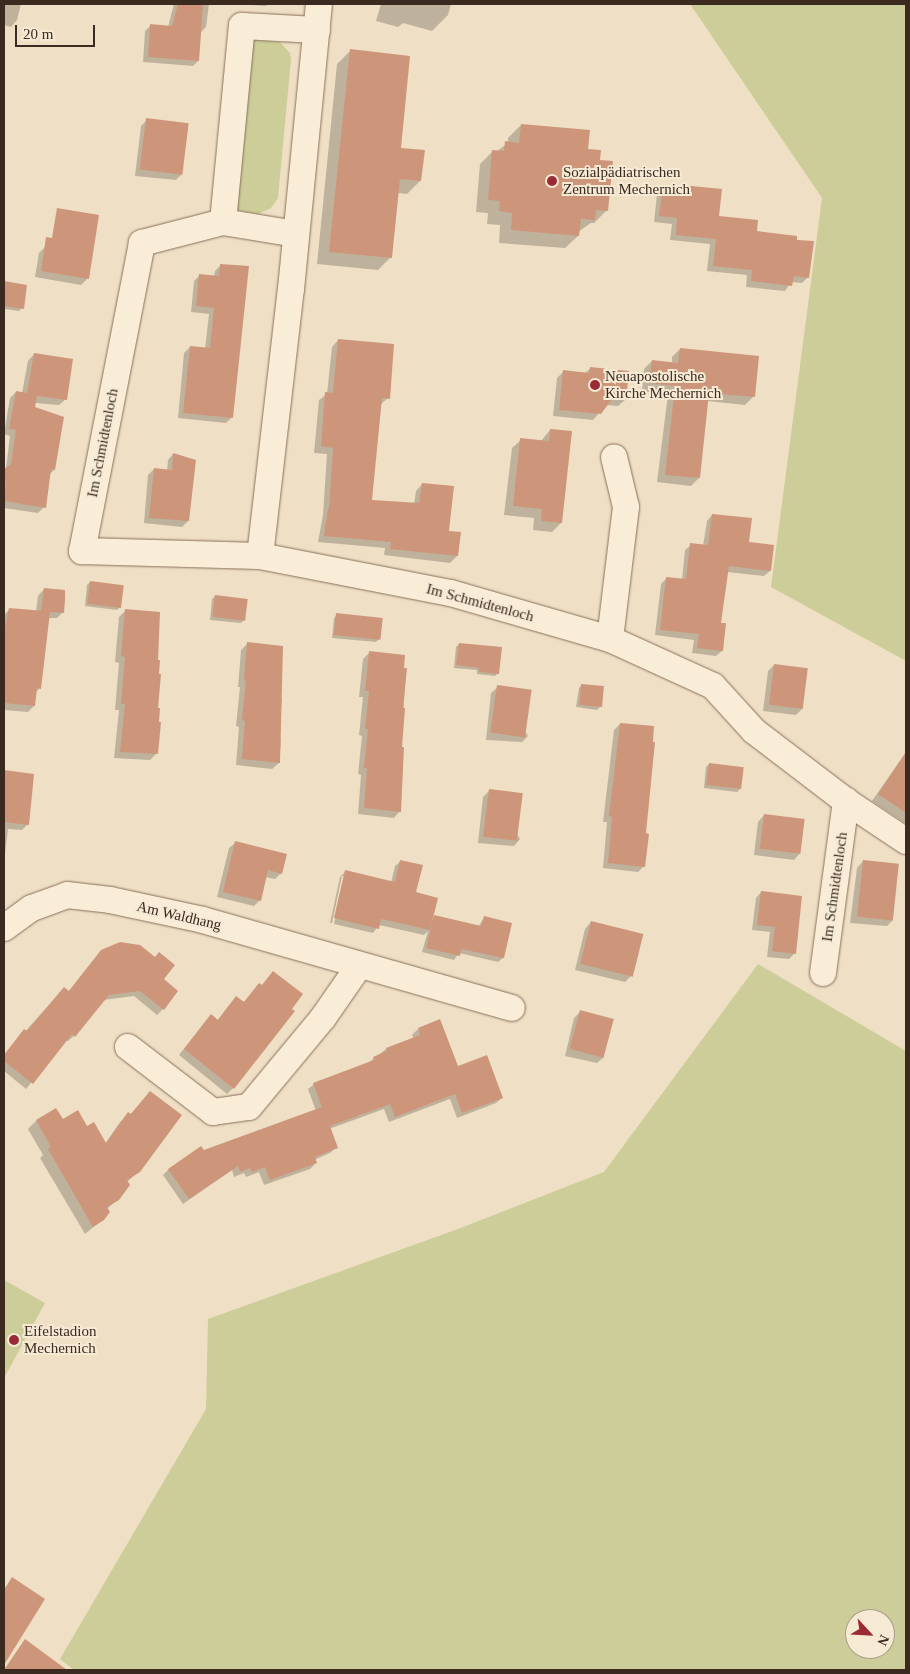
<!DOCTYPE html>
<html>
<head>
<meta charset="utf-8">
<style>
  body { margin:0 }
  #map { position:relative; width:910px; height:1674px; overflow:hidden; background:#efdfc5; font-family:Georgia,serif }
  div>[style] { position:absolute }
  .green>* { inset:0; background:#cccd98 }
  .shadow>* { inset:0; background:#0003 }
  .building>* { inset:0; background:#cd967a; transform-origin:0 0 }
  .roads { filter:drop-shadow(0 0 1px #8a705a) drop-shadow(0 0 1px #8a705a) }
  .minor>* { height:26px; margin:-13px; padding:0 13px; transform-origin:13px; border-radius:13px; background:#f9edd8 }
  .dots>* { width:14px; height:14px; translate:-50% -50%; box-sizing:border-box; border:2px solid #f6ead5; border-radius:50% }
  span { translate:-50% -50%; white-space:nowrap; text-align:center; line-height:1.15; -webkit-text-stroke:4px #f6ead5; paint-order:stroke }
  .poi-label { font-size:15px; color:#3a2a1f }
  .left { translate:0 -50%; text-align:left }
  .street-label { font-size:15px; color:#3a2a1f }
  .frame { position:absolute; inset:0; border:5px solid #3a2a1f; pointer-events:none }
  .north { position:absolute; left:845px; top:1609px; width:50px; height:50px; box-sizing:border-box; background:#f6ead5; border:1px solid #ab9d8c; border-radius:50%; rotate:115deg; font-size:14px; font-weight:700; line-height:20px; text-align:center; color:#3a2a1f }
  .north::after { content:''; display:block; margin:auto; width:18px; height:22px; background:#9a2a34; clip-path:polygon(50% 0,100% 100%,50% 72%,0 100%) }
  .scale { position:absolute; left:15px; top:25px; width:80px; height:22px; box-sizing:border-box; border:2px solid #3a2a1f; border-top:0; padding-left:6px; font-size:15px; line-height:18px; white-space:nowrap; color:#3a2a1f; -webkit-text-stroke:4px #f6ead5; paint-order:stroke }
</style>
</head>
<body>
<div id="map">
  <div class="green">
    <i style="clip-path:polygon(690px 4px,906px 4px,906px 661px,771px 587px,822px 198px)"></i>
    <i style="clip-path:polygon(252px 39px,280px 42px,290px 53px,291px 59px,278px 198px,271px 208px,258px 214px,236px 210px)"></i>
    <i style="clip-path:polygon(evenodd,758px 964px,906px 1051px,906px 1670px,74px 1670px,60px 1659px,206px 1409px,208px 1319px,458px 1229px,604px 1172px,758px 964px,855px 1619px,885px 1619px,885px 1649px,855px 1649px,855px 1619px)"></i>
    <i style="clip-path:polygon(4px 1280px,45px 1303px,4px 1378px)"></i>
  </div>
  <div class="shadow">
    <i style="clip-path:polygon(4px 4px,21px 4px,17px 20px,11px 27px,4px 25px)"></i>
    <i style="clip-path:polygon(174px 4px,209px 4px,206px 27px,201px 32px,198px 61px,193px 66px,143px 62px,145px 31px,151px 25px,168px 27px)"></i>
    <i style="clip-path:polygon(237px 4px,268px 4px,266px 6px)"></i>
    <i style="clip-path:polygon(381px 4px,451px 4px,448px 15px,432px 31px,403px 23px,398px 27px,376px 21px)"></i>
    <i style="clip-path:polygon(350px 51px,399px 149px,420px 181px,407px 194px,398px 193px,391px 257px,378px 270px,317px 264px,337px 64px)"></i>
    <i style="clip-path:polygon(147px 120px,182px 174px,176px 180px,135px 176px,141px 126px)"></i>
    <i style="clip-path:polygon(521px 125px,587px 150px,599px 161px,607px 210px,594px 223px,591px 223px,578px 232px,578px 236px,565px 248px,499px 243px,500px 225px,487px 224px,488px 213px,476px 212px,480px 164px,493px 151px,497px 151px,508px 143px,508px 138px)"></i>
    <i style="clip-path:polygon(681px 186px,717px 217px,756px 232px,796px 241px,808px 277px,802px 283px,791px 282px,785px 291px,746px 287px,747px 275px,707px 271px,710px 244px,670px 240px,672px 224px,654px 222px,657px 194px,663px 188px,678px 190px)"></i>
    <i style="clip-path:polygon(45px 247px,88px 278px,81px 285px,35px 277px,39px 253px)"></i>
    <i style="clip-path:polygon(221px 265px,232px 417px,226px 423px,178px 418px,184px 353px,190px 347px,205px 349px,209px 314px,191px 312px,194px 281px,200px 275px,214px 276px,215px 271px)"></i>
    <i style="clip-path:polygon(4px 283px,26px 286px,22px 308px,19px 311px,4px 309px)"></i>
    <i style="clip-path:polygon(338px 340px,388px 398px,380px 405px,371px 501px,414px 504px,416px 491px,422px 484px,457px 556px,450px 563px,384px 555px,385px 548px,318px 542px,323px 515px,327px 454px,314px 453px,319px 400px,327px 394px,332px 347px)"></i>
    <i style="clip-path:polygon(680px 349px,757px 357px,753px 397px,745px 405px,707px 401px,699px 478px,691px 486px,657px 482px,668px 394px,642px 391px,644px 369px,652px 361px,672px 363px,672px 357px)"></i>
    <i style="clip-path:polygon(34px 354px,66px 399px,59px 405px,35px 403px,33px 408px,54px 470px,49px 475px,44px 507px,38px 513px,4px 508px,4px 470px,6px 469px,10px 436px,4px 434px,10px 398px,16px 392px,22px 393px,28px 361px)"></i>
    <i style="clip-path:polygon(590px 369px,625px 400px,618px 406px,606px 405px,593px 420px,553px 416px,557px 378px,564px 371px,585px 373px)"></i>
    <i style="clip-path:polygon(550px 430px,561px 523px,552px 532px,533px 530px,534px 518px,504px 515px,512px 448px,521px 440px,541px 441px)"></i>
    <i style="clip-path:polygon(173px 454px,188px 521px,182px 527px,144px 523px,148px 475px,154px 469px,167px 471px,168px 460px)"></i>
    <i style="clip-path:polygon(712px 515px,747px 544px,770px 571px,764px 576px,727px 572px,720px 624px,722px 651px,716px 656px,692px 653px,694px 640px,655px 635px,661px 584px,667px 578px,682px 580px,685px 550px,691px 545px,703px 546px,707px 521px)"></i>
    <i style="clip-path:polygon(90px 582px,120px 607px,117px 610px,85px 606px,87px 585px)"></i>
    <i style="clip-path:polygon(44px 589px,63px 612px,57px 618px,48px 618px,40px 688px,35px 693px,34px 706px,28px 712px,4px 710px,4px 615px,9px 610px,36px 612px,38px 596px)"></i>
    <i style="clip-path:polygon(215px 596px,247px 600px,244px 620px,241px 623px,210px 620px,212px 599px)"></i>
    <i style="clip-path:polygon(126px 610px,156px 709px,156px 754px,150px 760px,114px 758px,119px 710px,115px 710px,119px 663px,115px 662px,119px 617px)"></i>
    <i style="clip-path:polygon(337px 615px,379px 639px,376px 642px,332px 638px,334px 618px)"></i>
    <i style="clip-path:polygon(247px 644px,279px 699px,282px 699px,278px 738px,281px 739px,279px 763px,272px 769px,236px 765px,239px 727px,236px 726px,240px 687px,238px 687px,241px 650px)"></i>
    <i style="clip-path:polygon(459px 644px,498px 673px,495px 676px,477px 674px,477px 670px,454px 668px,456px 647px)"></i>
    <i style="clip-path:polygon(370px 652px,406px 670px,401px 748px,400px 811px,394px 818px,358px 814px,361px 775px,358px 774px,362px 736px,359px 735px,363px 697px,359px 697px,363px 659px)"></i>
    <i style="clip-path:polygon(774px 665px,802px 709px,796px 715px,763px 711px,768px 671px)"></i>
    <i style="clip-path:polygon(582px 685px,600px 707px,597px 710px,576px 707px,579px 688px)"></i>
    <i style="clip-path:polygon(498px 687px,528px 736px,522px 742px,486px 740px,491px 693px)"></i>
    <i style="clip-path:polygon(620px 724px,644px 834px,644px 866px,638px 872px,603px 868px,607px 822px,603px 822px,614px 730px)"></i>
    <i style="clip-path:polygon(906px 752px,906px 822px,905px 823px,872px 801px)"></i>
    <i style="clip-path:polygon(709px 764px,740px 789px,737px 792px,704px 788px,706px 767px)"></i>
    <i style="clip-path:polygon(4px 772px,32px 775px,28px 824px,22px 830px,8px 829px,4px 862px)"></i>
    <i style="clip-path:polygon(489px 791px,520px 839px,514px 846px,478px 843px,483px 797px)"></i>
    <i style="clip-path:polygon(764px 815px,800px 853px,794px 860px,754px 855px,758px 822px)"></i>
    <i style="clip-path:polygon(235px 843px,281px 873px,275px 879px,265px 877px,260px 900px,254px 906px,217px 897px,229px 848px)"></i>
    <i style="clip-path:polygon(401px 861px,415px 893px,432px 920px,435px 917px,478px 927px,484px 918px,510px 924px,503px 958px,498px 962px,459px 953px,454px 960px,422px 952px,428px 931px,424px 935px,379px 925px,373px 933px,334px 924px,345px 876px,342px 876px,332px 923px,330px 923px,340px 877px,345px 872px,391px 883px,395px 866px)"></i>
    <i style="clip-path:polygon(863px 861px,893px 920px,887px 926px,850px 923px,857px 868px)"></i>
    <i style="clip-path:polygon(761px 892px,801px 897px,794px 954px,789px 959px,767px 957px,770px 932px,752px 930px,756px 898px)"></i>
    <i style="clip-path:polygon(591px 922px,631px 976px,625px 982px,575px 970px,585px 929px)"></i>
    <i style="clip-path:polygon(101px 951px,163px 980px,163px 1009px,157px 1015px,134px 996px,103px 1000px,74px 1036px,68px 1041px,66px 1040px,26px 1089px,4px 1071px,4px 1055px,64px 988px,68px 992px)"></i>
    <i style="clip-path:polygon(259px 985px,233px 1088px,227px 1094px,179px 1055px,205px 1022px,217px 1021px,230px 1004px,243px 1003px)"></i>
    <i style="clip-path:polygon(580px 1012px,604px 1057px,597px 1063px,565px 1056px,574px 1018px)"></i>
    <i style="clip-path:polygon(418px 1029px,457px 1067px,502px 1098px,496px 1103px,457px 1118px,450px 1099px,389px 1122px,384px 1109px,329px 1129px,336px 1147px,330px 1153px,314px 1160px,316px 1163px,310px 1169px,264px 1185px,259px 1172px,246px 1177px,244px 1173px,234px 1177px,232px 1170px,183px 1204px,163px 1175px,169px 1169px,203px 1152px,316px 1111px,308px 1089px,314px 1084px,368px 1063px,386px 1049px,414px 1039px,412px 1035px)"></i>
    <i style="clip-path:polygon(150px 1092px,139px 1171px,127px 1182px,118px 1199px,107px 1209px,103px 1219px,85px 1234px,40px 1158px,43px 1155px,28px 1129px,36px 1121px,56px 1110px,63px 1121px,87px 1128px,105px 1144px,120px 1122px,129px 1114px,130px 1115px)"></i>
    <i style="clip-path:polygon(13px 1579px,5px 1657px,4px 1589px)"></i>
    <i style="clip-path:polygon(25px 1640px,63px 1668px,61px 1670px,4px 1670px)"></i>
  </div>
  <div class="building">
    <i style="clip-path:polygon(178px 4px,203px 4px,199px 61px,148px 57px,150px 24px,172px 26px)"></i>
    <i style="clip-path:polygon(350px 49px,410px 56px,401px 148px,425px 150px,421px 181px,400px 179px,392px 258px,329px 252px)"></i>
    <i style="left:146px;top:118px;width:43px;height:52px;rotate:7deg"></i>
    <i style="clip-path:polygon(521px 124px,590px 130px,588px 149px,601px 150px,600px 160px,613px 161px,608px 211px,596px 210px,595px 220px,581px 219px,579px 236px,511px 230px,512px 213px,499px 211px,500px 201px,488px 200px,492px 150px,504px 151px,505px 141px,519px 143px)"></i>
    <i style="clip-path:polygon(681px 185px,722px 189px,719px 216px,758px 220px,757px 231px,797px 236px,797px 240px,814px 241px,809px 278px,794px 276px,792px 286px,751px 281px,752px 270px,713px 266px,716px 239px,676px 235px,677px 218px,659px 216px,663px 187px,680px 189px)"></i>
    <i style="clip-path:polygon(57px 208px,99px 215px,89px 279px,41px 271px,46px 237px,52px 238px)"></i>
    <i style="clip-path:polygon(220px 264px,249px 266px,233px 418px,183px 413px,190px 346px,210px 348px,214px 308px,196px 306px,199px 274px,219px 276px)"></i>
    <i style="clip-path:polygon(4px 281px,27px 285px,24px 309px,4px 306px)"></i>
    <i style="clip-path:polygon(338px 339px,394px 344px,390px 399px,382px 398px,372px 500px,419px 503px,422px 483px,454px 486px,449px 531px,461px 532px,458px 556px,390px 549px,391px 542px,324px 536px,328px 509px,329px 509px,333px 448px,321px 446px,325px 392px,333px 393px)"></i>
    <i style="clip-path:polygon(680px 348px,759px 356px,755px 397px,709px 393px,700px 478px,665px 475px,675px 386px,649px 383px,652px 360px,678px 363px)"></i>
    <i style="clip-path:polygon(34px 353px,73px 359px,67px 400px,37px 396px,35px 407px,64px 417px,55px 470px,51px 469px,46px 508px,4px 501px,6px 481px,4px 478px,4px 469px,11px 464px,16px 430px,9px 429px,16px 391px,27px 393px)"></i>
    <i style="clip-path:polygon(590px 367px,629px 371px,626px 400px,612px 399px,601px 414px,559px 410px,563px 370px,589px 373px)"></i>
    <i style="clip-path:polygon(550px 429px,572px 431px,562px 523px,541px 521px,542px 509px,513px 506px,520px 438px,549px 441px)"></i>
    <i style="clip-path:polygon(173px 453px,196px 460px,189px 521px,149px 518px,154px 468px,172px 470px)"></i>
    <i style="clip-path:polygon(712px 514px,752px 518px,749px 542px,774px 545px,771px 571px,729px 566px,721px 623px,726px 623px,723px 651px,697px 648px,699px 634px,660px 630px,666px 577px,686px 579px,690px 543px,708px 545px)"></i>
    <i style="left:90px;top:581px;width:34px;height:23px;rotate:7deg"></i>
    <i style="clip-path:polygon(44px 588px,65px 590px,65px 600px,64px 613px,50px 612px,41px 689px,37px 688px,35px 706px,4px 703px,4px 631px,9px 608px,45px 611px,41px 611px)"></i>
    <i style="left:215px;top:595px;width:33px;height:22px;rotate:7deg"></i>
    <i style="clip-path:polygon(125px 609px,160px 612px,158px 660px,160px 660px,159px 674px,161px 674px,158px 708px,160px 708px,159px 722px,161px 722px,158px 754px,120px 752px,125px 704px,121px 704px,125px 657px,121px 656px)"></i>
    <i style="left:336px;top:613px;width:47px;height:22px;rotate:6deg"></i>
    <i style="clip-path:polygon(247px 642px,283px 646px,280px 763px,242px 759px,245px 721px,242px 720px,246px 681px,244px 680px)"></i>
    <i style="clip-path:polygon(459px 643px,502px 647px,499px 674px,479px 672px,479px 668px,456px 665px)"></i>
    <i style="clip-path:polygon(369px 651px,405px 655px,404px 668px,407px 668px,403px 708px,405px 708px,402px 747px,404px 747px,401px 812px,364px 808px,367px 768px,364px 768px,368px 729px,365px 729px,369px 691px,365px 691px)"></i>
    <i style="left:774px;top:664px;width:34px;height:41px;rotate:7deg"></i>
    <i style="left:581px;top:684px;width:23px;height:21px;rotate:5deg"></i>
    <i style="left:497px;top:685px;width:35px;height:48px;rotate:8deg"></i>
    <i style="clip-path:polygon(620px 723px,654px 726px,653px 742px,655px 742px,646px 833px,649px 834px,645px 867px,608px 863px,612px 817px,609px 816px)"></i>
    <i style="clip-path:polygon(906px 752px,906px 813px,878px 794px)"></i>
    <i style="left:709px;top:763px;width:35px;height:22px;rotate:7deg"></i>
    <i style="clip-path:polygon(4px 770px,34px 774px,29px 825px,4px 822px)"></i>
    <i style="left:489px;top:789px;width:34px;height:48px;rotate:7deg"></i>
    <i style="left:764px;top:814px;width:41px;height:35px;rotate:7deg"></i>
    <i style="clip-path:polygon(235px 841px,287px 854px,282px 874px,268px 870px,261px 901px,223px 892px)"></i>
    <i style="clip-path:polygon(400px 860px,423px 865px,416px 892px,438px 898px,430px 930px,381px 919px,379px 929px,334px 918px,345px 870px,395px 882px)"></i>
    <i style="left:863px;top:860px;width:36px;height:57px;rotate:6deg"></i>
    <i style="clip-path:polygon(761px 891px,802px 896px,796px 954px,772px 951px,775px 927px,757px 925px)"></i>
    <i style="clip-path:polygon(434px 915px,481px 926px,484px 916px,512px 923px,504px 958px,461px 949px,460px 956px,426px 948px)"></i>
    <i style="left:591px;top:921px;width:54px;height:44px;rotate:14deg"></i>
    <i style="clip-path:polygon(120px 942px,140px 945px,155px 957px,159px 952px,175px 965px,164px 979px,178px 991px,164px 1010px,140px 991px,109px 995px,75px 1037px,72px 1034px,33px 1084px,4px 1061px,4px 1055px,24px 1029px,27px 1031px,64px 987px,69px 991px,101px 950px)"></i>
    <i style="clip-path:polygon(273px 971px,303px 994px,292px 1009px,295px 1011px,234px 1089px,184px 1049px,211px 1014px,218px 1020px,236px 996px,244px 1002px,259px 983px,262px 985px)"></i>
    <i style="left:580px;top:1010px;width:35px;height:40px;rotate:15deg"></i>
    <i style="clip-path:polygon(440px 1019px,458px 1066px,487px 1055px,503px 1098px,462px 1113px,455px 1094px,395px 1117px,390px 1104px,330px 1126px,338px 1148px,315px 1157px,317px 1163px,270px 1180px,265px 1167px,252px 1172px,250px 1168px,240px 1172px,238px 1166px,189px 1199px,168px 1169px,201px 1146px,204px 1150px,322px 1107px,313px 1083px,374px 1060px,373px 1057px,387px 1051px,386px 1048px,420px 1035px,418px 1028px)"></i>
    <i style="clip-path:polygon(150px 1091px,182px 1115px,140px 1172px,127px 1180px,130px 1185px,119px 1200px,107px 1207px,110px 1212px,104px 1220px,93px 1227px,48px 1149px,51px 1147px,36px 1120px,56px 1108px,63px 1119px,78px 1110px,87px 1126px,94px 1122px,106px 1143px,128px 1112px,131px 1114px)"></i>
    <i style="clip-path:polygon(12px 1577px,45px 1599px,4px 1665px,4px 1590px)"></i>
    <i style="clip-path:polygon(25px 1639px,67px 1670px,4px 1670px)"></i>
  </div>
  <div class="roads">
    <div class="minor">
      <i style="left:223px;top:222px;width:84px;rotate:165.5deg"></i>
      <i style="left:142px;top:243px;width:314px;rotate:101deg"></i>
      <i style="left:82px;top:551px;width:178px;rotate:1.6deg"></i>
      <i style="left:260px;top:556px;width:195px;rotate:11deg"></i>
      <i style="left:451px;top:593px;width:166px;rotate:16.1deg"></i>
      <i style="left:610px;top:639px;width:113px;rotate:24.5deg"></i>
      <i style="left:713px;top:686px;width:61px;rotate:47.7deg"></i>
      <i style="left:754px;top:731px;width:116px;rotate:37.3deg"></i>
      <i style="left:846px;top:801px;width:72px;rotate:33.7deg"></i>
      <i style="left:296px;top:234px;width:74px;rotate:-170.7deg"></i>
      <i style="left:223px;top:222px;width:197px;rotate:-84.5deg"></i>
      <i style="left:242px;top:26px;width:75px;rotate:3.1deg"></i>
      <i style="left:260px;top:556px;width:269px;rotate:-83.4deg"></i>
      <i style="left:291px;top:289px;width:286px;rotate:-84.4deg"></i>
      <i style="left:610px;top:639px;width:133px;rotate:-83.1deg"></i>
      <i style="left:626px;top:507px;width:51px;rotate:-103.5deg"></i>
      <i style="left:4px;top:928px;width:34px;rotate:-36deg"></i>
      <i style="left:32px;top:908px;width:37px;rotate:-20deg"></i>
      <i style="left:67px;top:895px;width:43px;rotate:6.6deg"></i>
      <i style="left:110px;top:900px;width:95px;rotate:12.1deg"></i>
      <i style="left:203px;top:920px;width:321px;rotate:15.9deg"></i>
      <i style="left:823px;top:973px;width:174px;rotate:-82.4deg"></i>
      <i style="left:128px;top:1047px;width:107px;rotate:37.4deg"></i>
      <i style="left:213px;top:1112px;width:36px;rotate:-8deg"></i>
      <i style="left:249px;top:1107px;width:116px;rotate:-50.3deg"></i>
      <i style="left:323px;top:1018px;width:63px;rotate:-55.3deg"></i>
    </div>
  </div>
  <div class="dots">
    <i style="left:552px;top:181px;background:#9a2a34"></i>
    <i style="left:595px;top:385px;background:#9a2a34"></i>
    <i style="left:14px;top:1340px;background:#9a2a34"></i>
  </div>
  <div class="poi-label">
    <span class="left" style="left:563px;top:181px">Sozialpädiatrischen<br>Zentrum Mechernich</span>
    <span class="left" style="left:605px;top:385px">Neuapostolische<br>Kirche Mechernich</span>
    <span class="left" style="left:24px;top:1340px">Eifelstadion<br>Mechernich</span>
  </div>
  <div class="street-label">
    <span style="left:103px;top:443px;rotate:-79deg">Im Schmidtenloch</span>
    <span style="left:480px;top:603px;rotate:15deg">Im Schmidtenloch</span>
    <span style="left:835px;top:887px;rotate:-82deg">Im Schmidtenloch</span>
    <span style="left:179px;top:916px;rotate:13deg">Am Waldhang</span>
  </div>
  <div class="frame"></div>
  <div class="north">N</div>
  <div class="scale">20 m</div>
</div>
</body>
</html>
